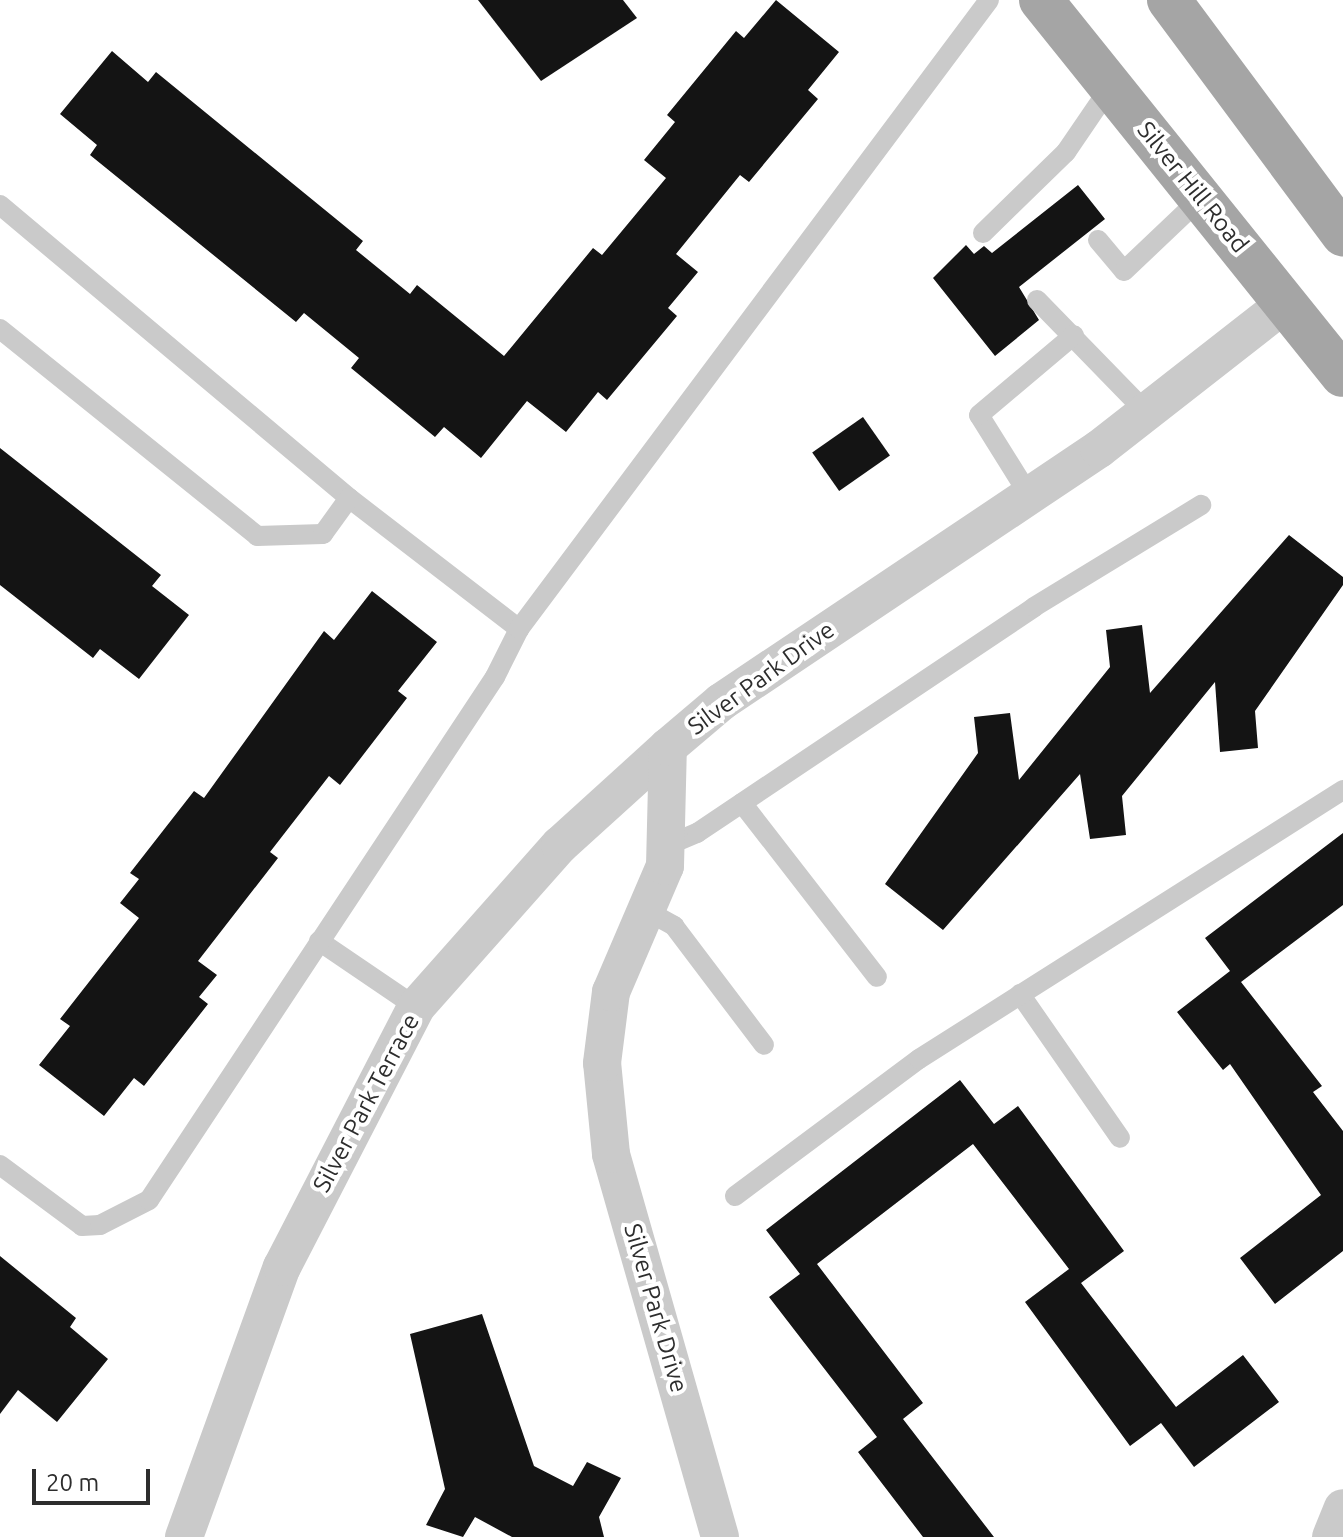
<!DOCTYPE html>
<html>
<head>
<meta charset="utf-8">
<style>
  body { margin:0 }
  #map { position:relative; width:1343px; height:1537px; overflow:hidden; background:#fff; font-family:Ubuntu,sans-serif }
  div>[style] { position:absolute }
  .building>* { inset:0; background:#141414; transform-origin:0 0 }
  .lane>* { height:20px; margin:-10px; padding:0 10px; transform-origin:10px; border-radius:10px; background:#cacaca }
  .street>* { height:38px; margin:-19px; padding:0 19px; transform-origin:19px; border-radius:19px; background:#cacaca }
  .primary>* { height:44px; margin:-22px; padding:0 22px; transform-origin:22px; border-radius:22px; background:#a5a5a5 }
  span { translate:-50% -50%; white-space:nowrap; text-align:center; line-height:1.15; -webkit-text-stroke:8px #fff; paint-order:stroke }
  .street-label { font-size:24px; color:#2d2d2d }
  .scale { position:absolute; left:32px; top:1469px; width:118px; height:36px; box-sizing:border-box; border:4px solid #2d2d2d; border-top:0; padding-left:10px; font-size:24px; line-height:28px; white-space:nowrap; color:#2d2d2d; -webkit-text-stroke:6px #fff; paint-order:stroke }
</style>
</head>
<body>
<div id="map">
  <div class="building">
    <i style="clip-path:polygon(478px 0,623px 0,637px 18px,541px 81px)"></i>
    <i style="clip-path:polygon(776px 0,839px 52px,808px 90px,818px 99px,749px 182px,740px 175px,676px 254px,698px 272px,668px 308px,677px 316px,607px 400px,598px 392px,566px 432px,527px 401px,481px 458px,444px 427px,435px 437px,351px 368px,359px 358px,304px 313px,296px 322px,90px 155px,97px 145px,60px 114px,112px 51px,148px 82px,156px 72px,363px 241px,356px 250px,410px 294px,417px 285px,504px 356px,593px 248px,602px 255px,666px 178px,644px 160px,675px 122px,667px 115px,736px 31px,744px 38px)"></i>
    <i style="clip-path:polygon(1078px 185px,1105px 219px,1019px 287px,1039px 320px,995px 356px,933px 278px,966px 245px,974px 254px,984px 246px,992px 253px)"></i>
    <i style="left:863px;top:417px;width:47px;height:62px;rotate:55deg"></i>
    <i style="clip-path:polygon(0 448px,161px 575px,152px 586px,189px 615px,139px 679px,100px 649px,93px 658px,0 585px)"></i>
    <i style="clip-path:polygon(1289px 535px,1343px 577px,1343px 585px,1255px 711px,1258px 748px,1220px 752px,1215px 682px,1122px 796px,1126px 835px,1090px 839px,1080px 774px,943px 930px,885px 884px,978px 753px,974px 717px,1010px 713px,1019px 780px,1110px 667px,1106px 630px,1142px 625px,1150px 693px)"></i>
    <i style="clip-path:polygon(372px 591px,437px 642px,398px 691px,407px 698px,340px 785px,329px 776px,270px 852px,278px 858px,198px 961px,217px 975px,199px 997px,208px 1004px,144px 1086px,134px 1078px,104px 1116px,39px 1065px,70px 1026px,60px 1019px,139px 918px,120px 903px,139px 879px,130px 873px,194px 791px,204px 798px,324px 631px,334px 640px)"></i>
    <i style="clip-path:polygon(1343px 833px,1343px 905px,1241px 982px,1322px 1086px,1313px 1092px,1343px 1131px,1343px 1251px,1275px 1304px,1240px 1258px,1321px 1195px,1230px 1064px,1223px 1070px,1177px 1012px,1230px 971px,1205px 938px)"></i>
    <i style="clip-path:polygon(960px 1080px,994px 1124px,1018px 1106px,1124px 1251px,1081px 1283px,1176px 1407px,1243px 1355px,1279px 1402px,1194px 1467px,1161px 1423px,1130px 1446px,1025px 1302px,1069px 1269px,973px 1144px,817px 1264px,923px 1403px,903px 1419px,994px 1537px,923px 1537px,858px 1452px,877px 1437px,769px 1297px,800px 1274px,766px 1230px)"></i>
    <i style="clip-path:polygon(0 1256px,76px 1318px,70px 1327px,108px 1359px,57px 1422px,18px 1390px,0 1414px)"></i>
    <i style="clip-path:polygon(482px 1314px,534px 1466px,573px 1486px,587px 1462px,621px 1478px,599px 1517px,604px 1537px,512px 1537px,475px 1517px,463px 1537px,426px 1525px,445px 1489px,410px 1334px)"></i>
  </div>
  <div class="lane">
    <i style="left:0;top:205px;width:456px;rotate:40deg"></i>
    <i style="left:349px;top:498px;width:215px;rotate:37.6deg"></i>
    <i style="left:983px;top:233px;width:116px;rotate:-44.3deg"></i>
    <i style="left:1066px;top:152px;width:80px;rotate:-55.7deg"></i>
    <i style="left:1098px;top:240px;width:40px;rotate:50deg"></i>
    <i style="left:1124px;top:271px;width:106px;rotate:-43.5deg"></i>
    <i style="left:1037px;top:300px;width:156px;rotate:45.8deg"></i>
    <i style="left:0;top:329px;width:330px;rotate:38.8deg"></i>
    <i style="left:257px;top:536px;width:66px;rotate:-1.7deg"></i>
    <i style="left:323px;top:534px;width:44px;rotate:-54.2deg"></i>
    <i style="left:1029px;top:495px;width:94px;rotate:-122deg"></i>
    <i style="left:979px;top:415px;width:124px;rotate:-40.1deg"></i>
    <i style="left:742px;top:803px;width:220px;rotate:52.2deg"></i>
    <i style="left:666px;top:846px;width:34px;rotate:-23deg"></i>
    <i style="left:697px;top:833px;width:406px;rotate:-33.8deg"></i>
    <i style="left:1034px;top:607px;width:196px;rotate:-31.4deg"></i>
    <i style="left:649px;top:912px;width:29px;rotate:29deg"></i>
    <i style="left:674px;top:926px;width:149px;rotate:52.9deg"></i>
    <i style="left:319px;top:941px;width:117px;rotate:34.2deg"></i>
    <i style="left:1020px;top:994px;width:175px;rotate:55.2deg"></i>
    <i style="left:0;top:1165px;width:102px;rotate:36.6deg"></i>
    <i style="left:82px;top:1226px;width:18px;rotate:-3deg"></i>
    <i style="left:100px;top:1225px;width:55px;rotate:-27deg"></i>
    <i style="left:149px;top:1200px;width:627px;rotate:-56.51deg"></i>
    <i style="left:495px;top:677px;width:54px;rotate:-63.4deg"></i>
    <i style="left:519px;top:629px;width:785px;rotate:-53.23deg"></i>
    <i style="left:735px;top:1196px;width:229px;rotate:-36.7deg"></i>
    <i style="left:919px;top:1059px;width:502px;rotate:-32.39deg"></i>
  </div>
  <div class="street">
    <i style="left:184px;top:1537px;width:287px;rotate:-70.1deg"></i>
    <i style="left:282px;top:1267px;width:292px;rotate:-62.7deg"></i>
    <i style="left:416px;top:1007px;width:217px;rotate:-48.4deg"></i>
    <i style="left:560px;top:845px;width:146px;rotate:-42.2deg"></i>
    <i style="left:720px;top:1537px;width:398px;rotate:-105.9deg"></i>
    <i style="left:611px;top:1154px;width:91px;rotate:-95.6deg"></i>
    <i style="left:602px;top:1063px;width:72px;rotate:-82.8deg"></i>
    <i style="left:611px;top:992px;width:137px;rotate:-66.8deg"></i>
    <i style="left:665px;top:866px;width:119px;rotate:-88.6deg"></i>
    <i style="left:668px;top:747px;width:70px;rotate:-40.3deg"></i>
    <i style="left:721px;top:702px;width:455px;rotate:-33.8deg"></i>
    <i style="left:1099px;top:449px;width:237px;rotate:-38deg"></i>
    <i style="left:1331px;top:1537px;width:31px;rotate:-68deg"></i>
  </div>
  <div class="primary">
    <i style="left:1041px;top:0;width:481px;rotate:51.2deg"></i>
    <i style="left:1169px;top:0;width:292px;rotate:53.4deg"></i>
  </div>
  <div class="street-label">
    <span style="left:1193px;top:187px;rotate:51deg">Silver Hill Road</span>
    <span style="left:761px;top:678px;rotate:-36deg">Silver Park Drive</span>
    <span style="left:366px;top:1103px;rotate:-62deg">Silver Park Terrace</span>
    <span style="left:656px;top:1308px;rotate:74deg">Silver Park Drive</span>
  </div>
  <div class="scale">20 m</div>
</div>
</body>
</html>
